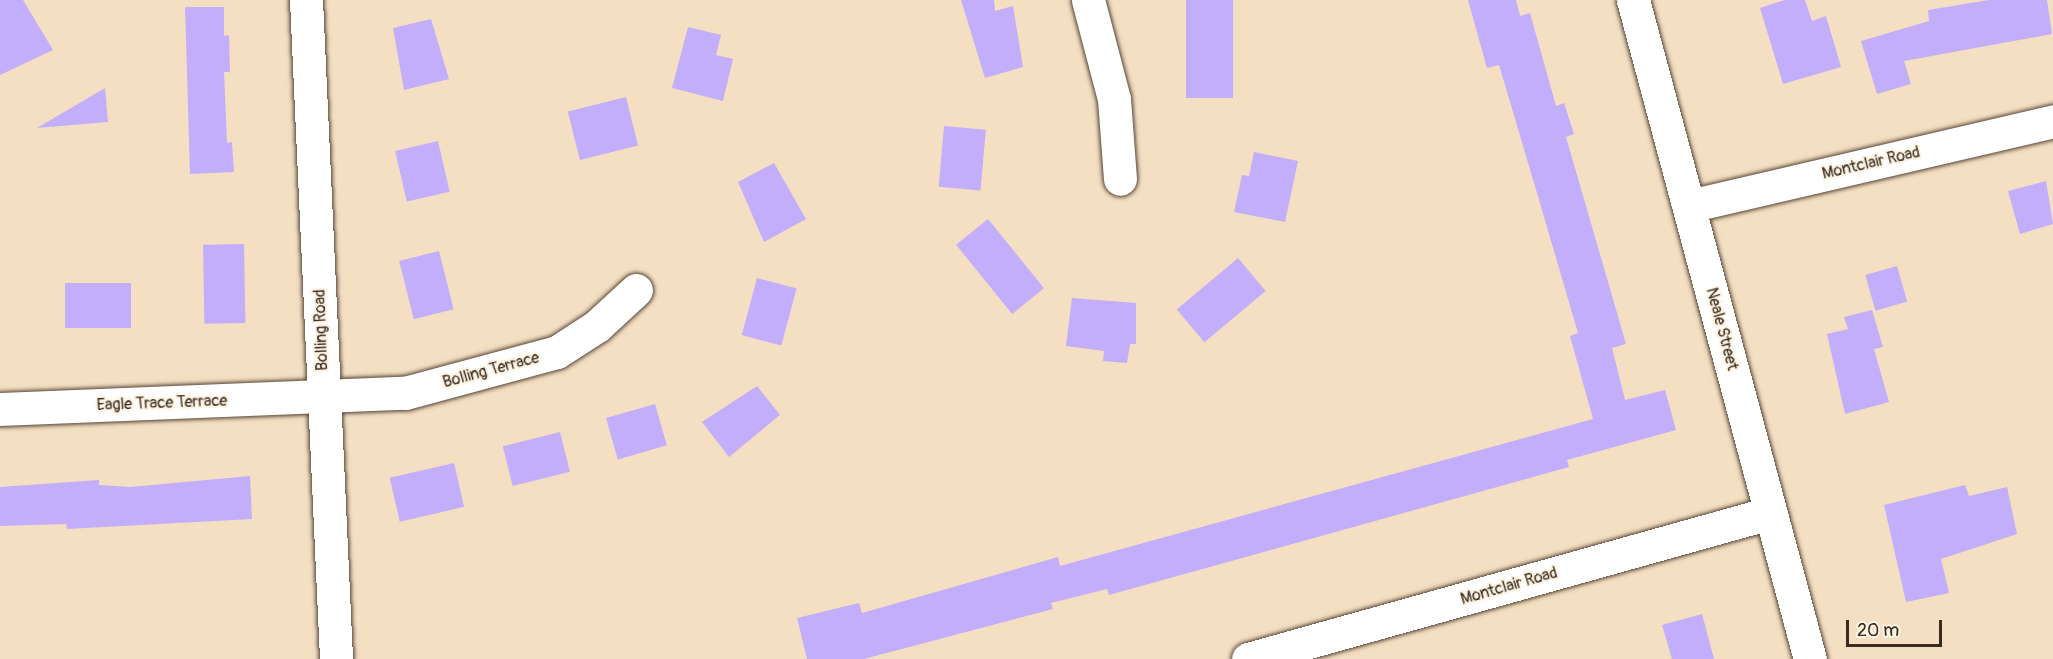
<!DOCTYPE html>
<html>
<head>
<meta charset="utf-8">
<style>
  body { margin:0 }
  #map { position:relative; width:2053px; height:659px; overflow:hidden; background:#f4dfc2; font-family:Pangolin,sans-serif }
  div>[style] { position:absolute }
  .building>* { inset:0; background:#c2aefb; transform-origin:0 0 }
  .roads { filter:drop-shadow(0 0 2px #574537) drop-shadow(0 0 2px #574537) }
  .minor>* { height:33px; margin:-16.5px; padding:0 16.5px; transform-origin:16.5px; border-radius:16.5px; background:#fff }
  span { translate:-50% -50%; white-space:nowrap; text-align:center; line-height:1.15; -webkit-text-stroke:4.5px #fcf5e5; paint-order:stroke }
  .street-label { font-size:16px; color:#3b2a1e }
  .scale { position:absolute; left:1846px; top:620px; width:96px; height:27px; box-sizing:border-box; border:3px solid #3b2a1e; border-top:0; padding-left:8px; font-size:18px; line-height:21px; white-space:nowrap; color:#3b2a1e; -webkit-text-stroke:4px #fcf5e5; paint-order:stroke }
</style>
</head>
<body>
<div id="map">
  <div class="building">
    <i style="clip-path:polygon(0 0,23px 0,53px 50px,0 75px)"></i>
    <i style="clip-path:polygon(961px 0,994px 0,995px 11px,1013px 6px,1023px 67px,985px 78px)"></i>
    <i style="left:1186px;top:0;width:47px;height:98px"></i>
    <i style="clip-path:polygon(1468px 0,1516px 0,1520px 16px,1530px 13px,1556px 106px,1564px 103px,1574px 134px,1566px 137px,1626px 344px,1612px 348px,1625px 400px,1665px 390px,1676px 430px,1567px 460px,1569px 467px,1109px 595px,1107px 589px,1051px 603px,1053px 609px,864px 659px,807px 659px,797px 618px,859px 603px,862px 613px,1058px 557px,1060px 566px,1593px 419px,1570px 336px,1578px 333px,1537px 193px,1499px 65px,1487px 68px)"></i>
    <i style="clip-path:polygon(1785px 0,1805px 0,1812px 21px,1826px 16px,1841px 67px,1783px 84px,1760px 8px)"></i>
    <i style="clip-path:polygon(1989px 0,2047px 0,2052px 34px,1904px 61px,1911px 84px,1877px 94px,1861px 41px,1929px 21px,1928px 10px)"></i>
    <i style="clip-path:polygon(185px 7px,224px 7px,224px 36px,229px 35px,230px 72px,224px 72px,227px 143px,232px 142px,234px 172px,190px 174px)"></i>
    <i style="clip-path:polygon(431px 19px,449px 79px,404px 90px,393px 28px)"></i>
    <i style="clip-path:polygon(688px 27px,721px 35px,716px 55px,733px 59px,723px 101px,672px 88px)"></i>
    <i style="clip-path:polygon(105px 88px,108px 122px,37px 128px)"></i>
    <i style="left:626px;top:97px;width:50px;height:60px;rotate:76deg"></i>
    <i style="left:944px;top:126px;width:42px;height:61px;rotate:5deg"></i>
    <i style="left:438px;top:141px;width:52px;height:44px;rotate:77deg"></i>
    <i style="clip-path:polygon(1254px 152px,1298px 161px,1285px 222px,1234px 212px,1242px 175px,1249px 176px)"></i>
    <i style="clip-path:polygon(774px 163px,806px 219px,764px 242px,738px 182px)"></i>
    <i style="clip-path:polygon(2046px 181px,2053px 224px,2020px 234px,2008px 191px)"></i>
    <i style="left:988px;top:219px;width:89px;height:41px;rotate:51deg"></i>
    <i style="left:244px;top:244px;width:79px;height:41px;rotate:89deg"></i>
    <i style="left:439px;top:251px;width:60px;height:41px;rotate:76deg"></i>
    <i style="left:1238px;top:258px;width:43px;height:80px;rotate:50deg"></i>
    <i style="left:1897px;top:266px;width:37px;height:33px;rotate:74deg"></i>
    <i style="left:757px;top:278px;width:41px;height:59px;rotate:15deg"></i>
    <i style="left:65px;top:283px;width:66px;height:45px"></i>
    <i style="clip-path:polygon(1072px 298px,1136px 303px,1136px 344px,1130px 344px,1127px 363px,1103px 361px,1104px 351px,1066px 346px)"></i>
    <i style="clip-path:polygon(1872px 310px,1883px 347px,1874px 349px,1889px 402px,1845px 414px,1827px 334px,1848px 329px,1844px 317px)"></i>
    <i style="clip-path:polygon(757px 386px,780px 415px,729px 457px,702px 422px)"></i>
    <i style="left:655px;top:404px;width:43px;height:51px;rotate:74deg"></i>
    <i style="left:560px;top:432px;width:41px;height:59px;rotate:76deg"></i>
    <i style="left:454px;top:463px;width:45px;height:66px;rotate:77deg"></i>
    <i style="clip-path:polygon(250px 476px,252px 519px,67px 529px,66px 524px,0 526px,0 487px,99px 480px,99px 485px,130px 487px)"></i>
    <i style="clip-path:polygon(1965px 485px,1969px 496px,2007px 487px,2017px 534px,1941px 559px,1949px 593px,1906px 602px,1884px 505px)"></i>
    <i style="clip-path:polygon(1702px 614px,1714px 659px,1672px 659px,1662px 625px)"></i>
  </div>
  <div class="roads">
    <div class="minor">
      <i style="left:306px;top:0;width:660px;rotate:87.39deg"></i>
      <i style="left:1088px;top:0;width:102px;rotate:75.3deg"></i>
      <i style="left:1114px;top:99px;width:80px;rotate:85.7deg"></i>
      <i style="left:1633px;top:0;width:682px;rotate:74.97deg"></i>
      <i style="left:1689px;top:206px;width:374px;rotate:-13.1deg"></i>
      <i style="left:0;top:409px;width:405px;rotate:-2.3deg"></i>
      <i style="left:405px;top:393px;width:157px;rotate:-15.1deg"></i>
      <i style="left:557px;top:352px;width:48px;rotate:-33deg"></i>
      <i style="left:597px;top:326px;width:53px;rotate:-42.7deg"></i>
      <i style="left:1248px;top:659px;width:542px;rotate:-15.63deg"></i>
    </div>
  </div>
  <div class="street-label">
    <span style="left:1871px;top:163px;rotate:-13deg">Montclair Road</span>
    <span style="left:1722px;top:329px;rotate:75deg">Neale Street</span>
    <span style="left:321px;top:330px;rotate:-92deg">Bolling Road</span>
    <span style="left:491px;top:370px;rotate:-15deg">Bolling Terrace</span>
    <span style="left:162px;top:403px;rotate:-2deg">Eagle Trace Terrace</span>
    <span style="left:1509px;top:586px;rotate:-16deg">Montclair Road</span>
  </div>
  <div class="scale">20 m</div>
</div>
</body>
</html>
